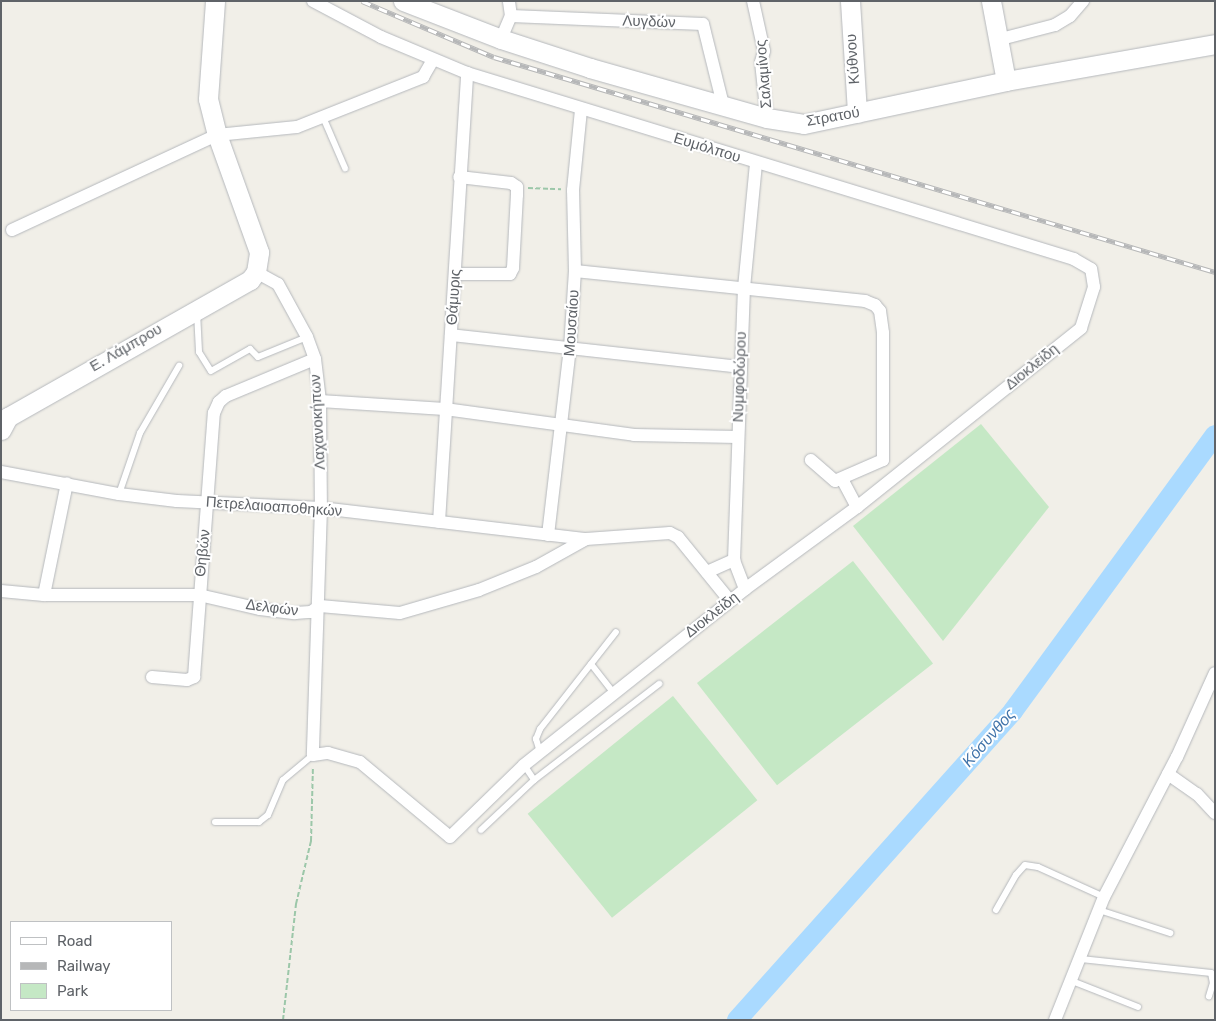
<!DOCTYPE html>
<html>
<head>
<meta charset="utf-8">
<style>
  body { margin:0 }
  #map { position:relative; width:1216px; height:1021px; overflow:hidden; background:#f1efe8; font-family:Rubik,sans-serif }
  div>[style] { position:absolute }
  .green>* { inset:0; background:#c5e8c5; transform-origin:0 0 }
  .river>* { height:20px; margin:-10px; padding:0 10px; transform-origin:10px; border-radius:10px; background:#aadaff }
  .path>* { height:2px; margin-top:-1px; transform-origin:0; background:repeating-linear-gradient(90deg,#9cc7a9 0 5px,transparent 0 7.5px) }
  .roads { filter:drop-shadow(0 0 1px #b5b8bc) drop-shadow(0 0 1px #b5b8bc) }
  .lane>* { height:6px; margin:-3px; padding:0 3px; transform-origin:3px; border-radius:3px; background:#fff }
  .street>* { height:12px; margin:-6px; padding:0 6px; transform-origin:6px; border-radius:6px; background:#fff }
  .secondary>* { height:19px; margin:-9.5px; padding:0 9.5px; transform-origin:9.5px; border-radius:9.5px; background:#fff }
  .rail>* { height:5px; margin-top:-2.5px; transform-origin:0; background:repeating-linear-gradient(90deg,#fff 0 9px,#b6b7b8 0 18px); box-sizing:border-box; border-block:1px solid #b6b7b8 }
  span { translate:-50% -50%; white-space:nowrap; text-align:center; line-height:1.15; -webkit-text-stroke:4px #fff; paint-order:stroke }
  .street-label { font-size:15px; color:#5f6368 }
  .water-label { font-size:16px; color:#4174aa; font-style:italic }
  .frame { position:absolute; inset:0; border:2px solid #5f6368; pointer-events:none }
  .legend { position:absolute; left:10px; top:921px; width:162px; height:90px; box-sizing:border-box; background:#fff; border:1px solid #bfc1c3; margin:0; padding:6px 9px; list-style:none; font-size:15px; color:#5f6368 }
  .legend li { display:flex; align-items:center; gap:10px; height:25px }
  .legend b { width:25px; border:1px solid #bfc1c3 }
</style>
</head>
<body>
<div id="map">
  <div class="green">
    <i style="clip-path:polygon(981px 424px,1049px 507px,943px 641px,853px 526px)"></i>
    <i style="left:853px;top:561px;width:130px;height:198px;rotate:52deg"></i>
    <i style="left:673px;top:696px;width:134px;height:187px;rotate:51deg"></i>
  </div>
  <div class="river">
    <i style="left:737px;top:1020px;width:414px;rotate:-48.2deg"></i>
    <i style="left:1013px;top:711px;width:342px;rotate:-53.8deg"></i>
  </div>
  <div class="path">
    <i style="left:528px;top:188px;width:33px;rotate:2deg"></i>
    <i style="left:283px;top:1020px;width:117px;rotate:-83.6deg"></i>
    <i style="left:296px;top:904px;width:65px;rotate:-76.6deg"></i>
    <i style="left:311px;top:841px;width:74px;rotate:-88.5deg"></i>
  </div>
  <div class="roads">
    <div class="lane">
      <i style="left:323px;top:117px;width:56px;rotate:66.7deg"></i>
      <i style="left:197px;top:312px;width:40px;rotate:87.1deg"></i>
      <i style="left:199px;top:352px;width:22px;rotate:58deg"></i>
      <i style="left:211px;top:371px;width:45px;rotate:-29.4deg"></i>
      <i style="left:250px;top:349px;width:11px;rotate:45deg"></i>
      <i style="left:258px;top:357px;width:53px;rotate:-22.2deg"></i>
      <i style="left:119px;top:494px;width:65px;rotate:-71deg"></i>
      <i style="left:140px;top:433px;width:78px;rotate:-59.8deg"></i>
      <i style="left:591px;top:664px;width:37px;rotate:52deg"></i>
      <i style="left:540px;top:752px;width:14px;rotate:-107deg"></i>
      <i style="left:536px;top:739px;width:11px;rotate:-68deg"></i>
      <i style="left:540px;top:729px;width:123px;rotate:-51.9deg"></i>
      <i style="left:524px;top:765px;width:18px;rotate:56deg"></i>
      <i style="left:215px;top:822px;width:44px"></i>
      <i style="left:259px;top:822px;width:11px;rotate:-38deg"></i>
      <i style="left:268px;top:815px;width:38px;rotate:-67deg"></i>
      <i style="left:283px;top:780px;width:39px;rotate:-40deg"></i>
      <i style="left:481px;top:830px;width:73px;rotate:-43.3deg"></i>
      <i style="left:534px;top:780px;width:158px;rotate:-37.5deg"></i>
      <i style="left:996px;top:910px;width:40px;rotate:-60.3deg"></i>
      <i style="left:1016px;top:875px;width:13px;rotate:-48deg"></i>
      <i style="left:1025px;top:865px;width:13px;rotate:9deg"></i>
      <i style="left:1038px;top:867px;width:72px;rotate:24.4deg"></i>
      <i style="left:1099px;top:910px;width:75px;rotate:17.9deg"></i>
      <i style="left:1081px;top:959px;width:131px;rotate:6.1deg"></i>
      <i style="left:1211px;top:973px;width:10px;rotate:79deg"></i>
      <i style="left:1213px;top:983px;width:14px;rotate:107deg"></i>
      <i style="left:1072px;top:981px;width:71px;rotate:21.5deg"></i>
    </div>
    <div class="street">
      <i style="left:753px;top:1px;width:51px;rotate:77.6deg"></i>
      <i style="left:764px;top:51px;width:11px;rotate:105deg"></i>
      <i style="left:761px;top:62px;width:56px;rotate:83.9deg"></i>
      <i style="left:511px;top:16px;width:192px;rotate:2.4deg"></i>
      <i style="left:703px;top:24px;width:83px;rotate:76.1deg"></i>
      <i style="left:501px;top:39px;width:25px;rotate:-67deg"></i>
      <i style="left:511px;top:16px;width:15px;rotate:-98deg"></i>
      <i style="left:997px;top:40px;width:60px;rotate:-14.5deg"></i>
      <i style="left:1055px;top:25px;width:17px;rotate:-31deg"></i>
      <i style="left:1070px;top:16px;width:20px;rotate:-49deg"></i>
      <i style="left:12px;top:230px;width:226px;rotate:-24.9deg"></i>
      <i style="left:217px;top:135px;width:80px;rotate:-5.7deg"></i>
      <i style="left:297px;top:127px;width:136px;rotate:-21.6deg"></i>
      <i style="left:423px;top:77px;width:20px;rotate:-60deg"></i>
      <i style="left:575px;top:271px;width:292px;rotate:5.9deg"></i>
      <i style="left:865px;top:301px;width:11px;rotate:22deg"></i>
      <i style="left:875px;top:305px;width:8px;rotate:50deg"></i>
      <i style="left:880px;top:311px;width:22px;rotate:82deg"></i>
      <i style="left:883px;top:333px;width:127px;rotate:90deg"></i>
      <i style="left:883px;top:460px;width:52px;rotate:156.4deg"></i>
      <i style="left:835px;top:481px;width:32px;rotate:-139deg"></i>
      <i style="left:256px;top:272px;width:25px;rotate:29deg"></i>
      <i style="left:278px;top:284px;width:60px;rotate:61.3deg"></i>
      <i style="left:307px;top:337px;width:23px;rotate:70deg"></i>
      <i style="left:315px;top:359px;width:42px;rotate:83.2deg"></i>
      <i style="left:320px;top:401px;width:107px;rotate:89.5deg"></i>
      <i style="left:321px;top:508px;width:247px;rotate:91.9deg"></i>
      <i style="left:313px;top:755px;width:15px;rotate:-8deg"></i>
      <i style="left:328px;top:753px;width:33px;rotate:16deg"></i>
      <i style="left:360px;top:762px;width:117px;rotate:39.8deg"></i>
      <i style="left:450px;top:837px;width:103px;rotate:-44.2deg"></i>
      <i style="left:524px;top:765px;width:283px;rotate:-38.5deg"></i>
      <i style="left:745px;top:589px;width:139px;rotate:-36.2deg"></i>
      <i style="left:857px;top:507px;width:287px;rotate:-38.6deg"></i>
      <i style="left:1081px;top:328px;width:43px;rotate:-72.4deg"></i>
      <i style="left:1094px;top:287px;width:18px;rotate:-99deg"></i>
      <i style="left:1091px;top:269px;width:20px;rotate:-150deg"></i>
      <i style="left:1074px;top:259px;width:635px;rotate:-162.96deg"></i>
      <i style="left:467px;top:73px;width:93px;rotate:-157.3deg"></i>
      <i style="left:381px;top:37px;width:77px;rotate:-152.1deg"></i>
      <i style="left:455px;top:274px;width:55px"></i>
      <i style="left:510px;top:274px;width:7px;rotate:-63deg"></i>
      <i style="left:513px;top:268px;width:73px;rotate:-86.9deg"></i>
      <i style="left:517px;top:195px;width:8px;rotate:-90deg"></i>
      <i style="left:517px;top:187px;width:7px;rotate:-146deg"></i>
      <i style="left:511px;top:183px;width:52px;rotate:-173.4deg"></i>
      <i style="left:451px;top:335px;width:291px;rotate:6.3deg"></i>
      <i style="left:320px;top:401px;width:125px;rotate:3.7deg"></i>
      <i style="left:445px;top:409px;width:191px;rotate:7.8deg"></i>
      <i style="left:634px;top:435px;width:104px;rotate:1.1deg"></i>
      <i style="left:1px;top:472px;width:120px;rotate:10.6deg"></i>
      <i style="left:119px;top:494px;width:58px;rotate:6.9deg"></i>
      <i style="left:177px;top:501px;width:144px;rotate:2.8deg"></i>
      <i style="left:321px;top:508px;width:267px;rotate:6.7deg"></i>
      <i style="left:586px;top:539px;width:84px;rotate:-4.1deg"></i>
      <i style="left:670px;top:533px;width:9px;rotate:27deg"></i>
      <i style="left:678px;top:537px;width:82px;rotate:50.9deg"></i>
      <i style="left:842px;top:479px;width:32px;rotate:62deg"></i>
      <i style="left:439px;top:522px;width:450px;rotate:-86.4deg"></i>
      <i style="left:548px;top:535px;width:188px;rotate:-83.3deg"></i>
      <i style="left:570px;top:348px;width:77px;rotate:-86.3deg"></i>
      <i style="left:575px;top:271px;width:81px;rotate:-91.4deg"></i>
      <i style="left:573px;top:190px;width:80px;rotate:-84.3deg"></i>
      <i style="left:707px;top:572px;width:30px;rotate:-24deg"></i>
      <i style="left:745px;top:589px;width:31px;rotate:-111deg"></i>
      <i style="left:734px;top:560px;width:272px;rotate:-87.9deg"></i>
      <i style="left:744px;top:288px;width:125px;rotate:-84.5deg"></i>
      <i style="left:1px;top:591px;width:43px;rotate:5.3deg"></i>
      <i style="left:44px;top:595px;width:155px"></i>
      <i style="left:199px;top:595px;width:63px;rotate:12.9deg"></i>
      <i style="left:260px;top:609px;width:35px;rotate:7deg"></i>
      <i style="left:295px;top:613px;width:16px;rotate:-4deg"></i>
      <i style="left:311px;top:612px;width:11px;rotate:-34deg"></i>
      <i style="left:320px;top:606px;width:80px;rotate:5deg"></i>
      <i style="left:400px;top:613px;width:82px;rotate:-16.2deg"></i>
      <i style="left:479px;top:590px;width:61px;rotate:-22deg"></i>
      <i style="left:536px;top:567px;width:57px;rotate:-29.2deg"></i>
      <i style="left:44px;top:595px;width:114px;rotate:-78.4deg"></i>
      <i style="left:152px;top:677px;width:35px;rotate:5deg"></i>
      <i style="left:187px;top:680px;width:8px;rotate:-23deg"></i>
      <i style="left:194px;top:677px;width:265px;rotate:-85.7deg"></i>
      <i style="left:214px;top:413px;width:12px;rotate:-66deg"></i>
      <i style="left:219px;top:402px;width:9px;rotate:-41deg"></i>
      <i style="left:226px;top:396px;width:96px;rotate:-22.6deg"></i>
      <i style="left:1168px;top:774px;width:35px;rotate:35deg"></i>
      <i style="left:1197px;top:794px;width:26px;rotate:47deg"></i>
      <i style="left:1055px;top:1020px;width:132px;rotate:-68.3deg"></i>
      <i style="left:1104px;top:897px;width:158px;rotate:-62.5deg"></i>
      <i style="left:1177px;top:757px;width:92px;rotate:-65.7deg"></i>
    </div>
    <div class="secondary">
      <i style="left:403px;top:1px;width:105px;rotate:21.2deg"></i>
      <i style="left:501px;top:39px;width:94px;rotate:18deg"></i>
      <i style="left:590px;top:68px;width:184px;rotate:15.8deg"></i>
      <i style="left:767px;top:118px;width:37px;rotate:9deg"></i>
      <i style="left:804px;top:124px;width:207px;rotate:-12deg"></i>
      <i style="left:1006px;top:81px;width:212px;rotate:-10deg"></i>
      <i style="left:850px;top:1px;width:112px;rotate:86.4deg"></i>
      <i style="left:991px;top:1px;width:81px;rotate:79.4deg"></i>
      <i style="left:1px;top:430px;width:15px;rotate:-62deg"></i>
      <i style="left:8px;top:417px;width:278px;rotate:-29.5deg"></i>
      <i style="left:250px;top:280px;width:10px;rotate:-53deg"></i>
      <i style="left:256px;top:272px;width:20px;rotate:-81deg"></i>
      <i style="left:259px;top:252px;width:124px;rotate:-109.7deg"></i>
      <i style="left:217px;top:135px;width:37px;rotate:-104deg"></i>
      <i style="left:208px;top:99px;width:98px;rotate:-85.9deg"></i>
    </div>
  </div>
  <div class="rail">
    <i style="left:362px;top:1px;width:143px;rotate:23deg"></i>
    <i style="left:494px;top:57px;width:752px;rotate:16.6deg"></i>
  </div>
  <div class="street-label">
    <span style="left:649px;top:22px;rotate:2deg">Λυγδών</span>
    <span style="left:853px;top:59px;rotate:-94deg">Κύθνου</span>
    <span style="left:764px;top:74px;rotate:-95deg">Σαλαμίνος</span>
    <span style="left:833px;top:117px;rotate:-10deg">Στρατού</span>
    <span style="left:707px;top:148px;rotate:17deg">Ευμόλπου</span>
    <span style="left:454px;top:297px;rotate:-86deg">Θάμυρις</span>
    <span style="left:572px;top:323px;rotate:-86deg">Μουσαίου</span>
    <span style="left:126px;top:348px;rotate:-30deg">Ε. Λάμπρου</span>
    <span style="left:1032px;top:367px;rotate:-39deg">Διοκλείδη</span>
    <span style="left:740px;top:377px;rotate:-88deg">Νυμφοδώρου</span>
    <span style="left:318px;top:422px;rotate:-93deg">Λαχανοκήπων</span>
    <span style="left:274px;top:507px;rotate:4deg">Πετρελαιοαποθηκών</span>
    <span style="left:203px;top:553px;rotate:-84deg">Θηβών</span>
    <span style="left:272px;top:608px;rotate:7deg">Δελφών</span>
    <span style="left:712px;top:615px;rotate:-38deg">Διοκλείδη</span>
  </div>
  <div class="water-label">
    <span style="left:989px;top:738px;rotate:-49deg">Κόσυνθος</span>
  </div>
  <div class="frame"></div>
  <ul class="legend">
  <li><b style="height:6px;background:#fff"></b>Road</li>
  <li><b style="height:6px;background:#b6b7b8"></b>Railway</li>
  <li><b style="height:14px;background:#c5e8c5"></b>Park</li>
  </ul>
</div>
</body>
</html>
